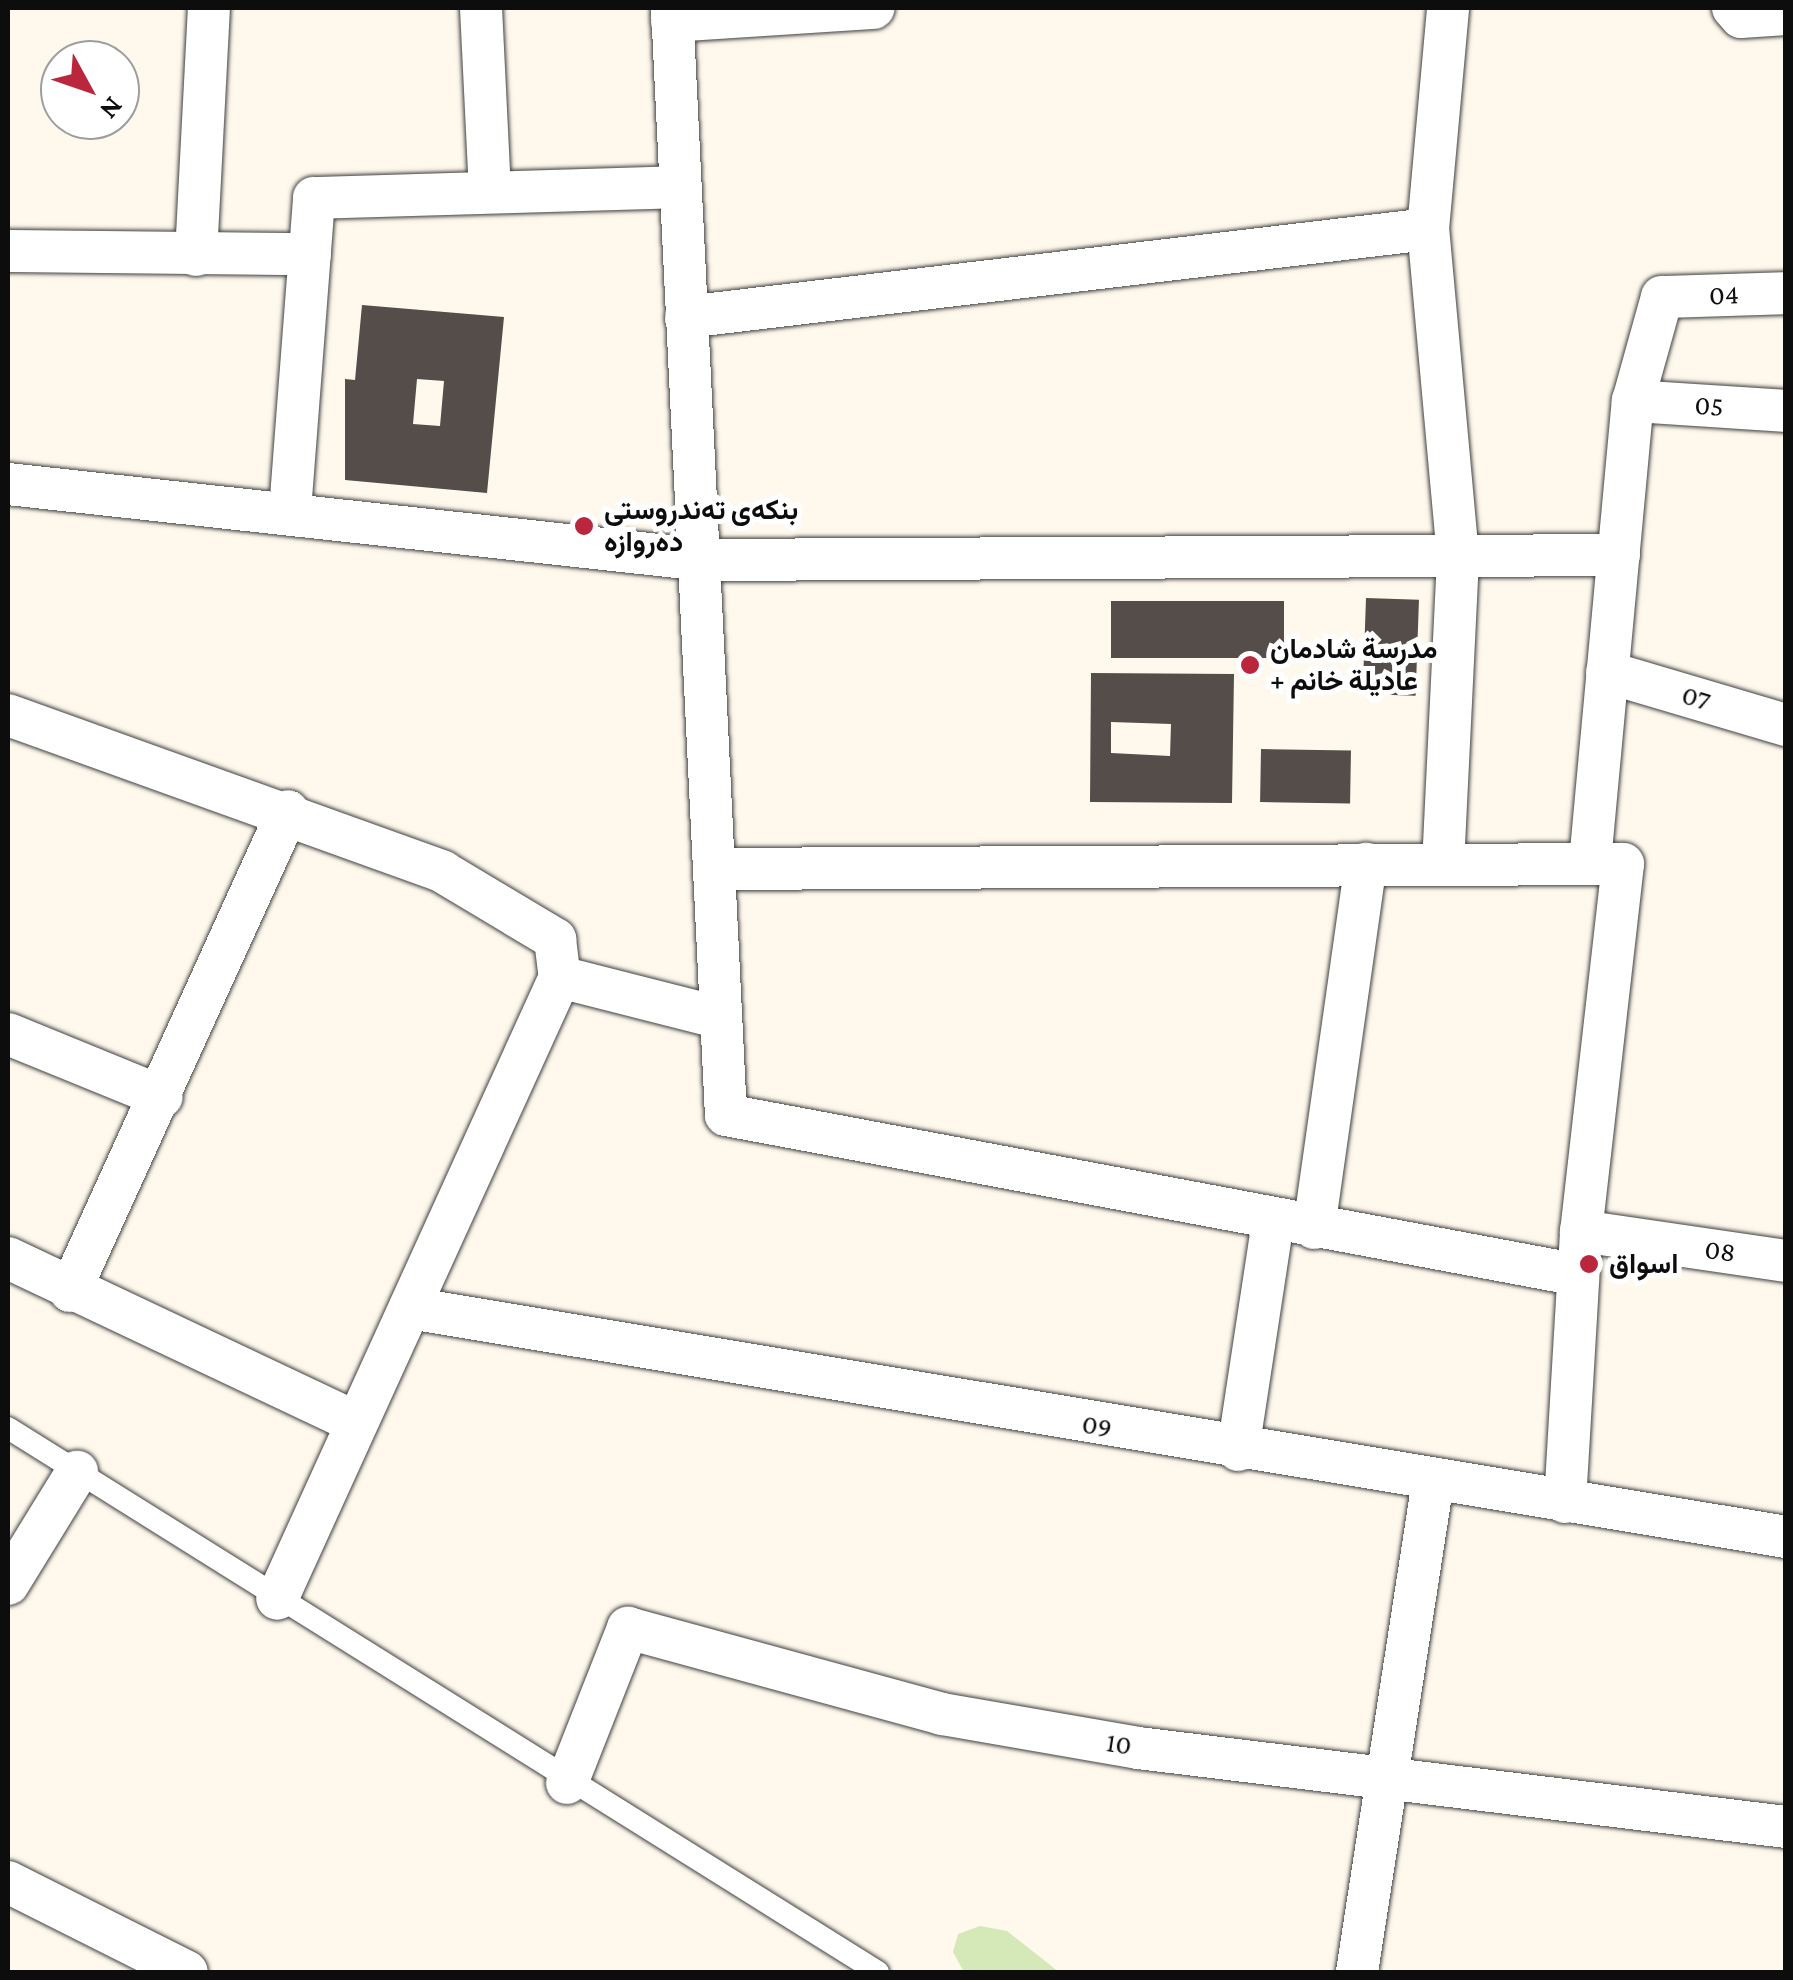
<!DOCTYPE html>
<html>
<head>
<meta charset="utf-8">
<style>
  body { margin:0 }
  #map { position:relative; width:1793px; height:1980px; overflow:hidden; background:#fff9ed; font-family:"Crimson Pro",Vazirmatn,serif }
  div>[style] { position:absolute }
  .green>* { inset:0; background:#d5e8b7 }
  .building>* { inset:0; background:#554d49; transform-origin:0 0 }
  .roads { filter:drop-shadow(0 0 2px #404040) drop-shadow(0 0 2px #404040) }
  .service>* { height:22px; margin:-11px; padding:0 11px; transform-origin:11px; border-radius:11px; background:#fff }
  .minor>* { height:42px; margin:-21px; padding:0 21px; transform-origin:21px; border-radius:21px; background:#fff }
  .dots>* { width:28px; height:28px; translate:-50% -50%; box-sizing:border-box; border:5px solid #fff; border-radius:50% }
  span { translate:-50% -50%; white-space:nowrap; text-align:center; line-height:1.15; -webkit-text-stroke:10px #fff; paint-order:stroke }
  .street-label { font-size:28px; color:#0d0d0d }
  .poi-label { font-size:28px; color:#0d0d0d; font-weight:700 }
  .left { translate:0 -50%; text-align:left }
  .frame { position:absolute; inset:0; border:10px solid #0d0d0d; pointer-events:none }
  .north { position:absolute; left:40px; top:40px; width:100px; height:100px; box-sizing:border-box; background:#fff; border:2px solid #9e9e9e; border-radius:50%; rotate:130deg; font-size:28px; font-weight:700; line-height:40px; text-align:center; color:#0d0d0d }
  .north::after { content:''; display:block; margin:auto; width:35px; height:45px; background:#ba273d; clip-path:polygon(50% 0,100% 100%,50% 72%,0 100%) }
</style>
</head>
<body>
<div id="map">
  <div class="green">
    <i style="clip-path:polygon(980px 1926px,1007px 1931px,1059px 1972px,964px 1972px,953px 1952px,958px 1934px)"></i>
  </div>
  <div class="building">
    <i style="clip-path:polygon(evenodd,362px 305px,504px 317px,487px 493px,345px 480px,345px 379px,355px 380px,362px 305px,417px 379px,444px 381px,440px 426px,413px 424px,417px 379px)"></i>
    <i style="left:1366px;top:598px;width:53px;height:96px;rotate:2deg"></i>
    <i style="left:1111px;top:601px;width:173px;height:57px"></i>
    <i style="clip-path:polygon(evenodd,1091px 673px,1234px 674px,1232px 803px,1090px 802px,1091px 673px,1111px 722px,1171px 724px,1170px 756px,1111px 753px,1111px 722px)"></i>
    <i style="left:1261px;top:749px;width:90px;height:53px;rotate:1deg"></i>
  </div>
  <div class="roads">
    <div class="service">
      <i style="left:8px;top:1428px;width:1026px;rotate:32.02deg"></i>
    </div>
    <div class="minor">
      <i style="left:481px;top:8px;width:184px;rotate:87.2deg"></i>
      <i style="left:672px;top:8px;width:1108px;rotate:87.21deg"></i>
      <i style="left:726px;top:1115px;width:862px;rotate:10.63deg"></i>
      <i style="left:1733px;top:8px;width:12px;rotate:48deg"></i>
      <i style="left:1741px;top:17px;width:45px;rotate:-3.8deg"></i>
      <i style="left:672px;top:21px;width:202px;rotate:-3.7deg"></i>
      <i style="left:8px;top:251px;width:302px;rotate:0.6deg"></i>
      <i style="left:196px;top:255px;width:247px;rotate:-87deg"></i>
      <i style="left:686px;top:317px;width:747px;rotate:-6.76deg"></i>
      <i style="left:1633px;top:401px;width:153px;rotate:3.7deg"></i>
      <i style="left:8px;top:484px;width:700px;rotate:6.23deg"></i>
      <i style="left:704px;top:560px;width:915px;rotate:-0.31deg"></i>
      <i style="left:290px;top:511px;width:314px;rotate:-85.6deg"></i>
      <i style="left:314px;top:198px;width:366px;rotate:-1.7deg"></i>
      <i style="left:1607px;top:672px;width:187px;rotate:16.5deg"></i>
      <i style="left:8px;top:715px;width:462px;rotate:19.8deg"></i>
      <i style="left:443px;top:872px;width:131px;rotate:30.9deg"></i>
      <i style="left:555px;top:939px;width:38px;rotate:83deg"></i>
      <i style="left:560px;top:977px;width:683px;rotate:114.46deg"></i>
      <i style="left:1590px;top:862px;width:463px;rotate:-84.7deg"></i>
      <i style="left:1633px;top:401px;width:108px;rotate:-74.4deg"></i>
      <i style="left:1662px;top:297px;width:124px;rotate:-1.8deg"></i>
      <i style="left:1443px;top:865px;width:308px;rotate:-87.2deg"></i>
      <i style="left:1458px;top:557px;width:329px;rotate:-95.2deg"></i>
      <i style="left:1428px;top:229px;width:222px;rotate:-84.8deg"></i>
      <i style="left:714px;top:869px;width:909px;rotate:-0.32deg"></i>
      <i style="left:1623px;top:864px;width:369px;rotate:96.5deg"></i>
      <i style="left:560px;top:977px;width:166px;rotate:14.3deg"></i>
      <i style="left:8px;top:1034px;width:166px;rotate:22.2deg"></i>
      <i style="left:1314px;top:1228px;width:368px;rotate:-81.9deg"></i>
      <i style="left:8px;top:1258px;width:384px;rotate:25.3deg"></i>
      <i style="left:70px;top:1291px;width:527px;rotate:-65.57deg"></i>
      <i style="left:410px;top:1308px;width:1395px;rotate:9.45deg"></i>
      <i style="left:1238px;top:1450px;width:232px;rotate:-81.3deg"></i>
      <i style="left:1565px;top:1502px;width:271px;rotate:-86.6deg"></i>
      <i style="left:1581px;top:1231px;width:207px;rotate:8.3deg"></i>
      <i style="left:8px;top:1584px;width:132px;rotate:-58.4deg"></i>
      <i style="left:567px;top:1783px;width:167px;rotate:-68.5deg"></i>
      <i style="left:628px;top:1628px;width:326px;rotate:15.3deg"></i>
      <i style="left:942px;top:1714px;width:199px;rotate:9.8deg"></i>
      <i style="left:1138px;top:1748px;width:653px;rotate:6.95deg"></i>
      <i style="left:8px;top:1882px;width:200px;rotate:26.7deg"></i>
      <i style="left:1357px;top:1972px;width:497px;rotate:-81.2deg"></i>
    </div>
  </div>
  <div class="dots">
    <i style="left:584px;top:526px;background:#ba273d"></i>
    <i style="left:1250px;top:665px;background:#ba273d"></i>
    <i style="left:1589px;top:1264px;background:#ba273d"></i>
  </div>
  <div class="street-label">
    <span style="left:1724px;top:295px;rotate:-2deg">04</span>
    <span style="left:1709px;top:406px;rotate:4deg">05</span>
    <span style="left:1696px;top:698px;rotate:17deg">07</span>
    <span style="left:1720px;top:1251px;rotate:8deg">08</span>
    <span style="left:1097px;top:1426px;rotate:10deg">09</span>
    <span style="left:1119px;top:1744px;rotate:9deg">10</span>
  </div>
  <div class="poi-label">
    <span class="left" style="left:604px;top:526px">بنکەی تەندروستی<br>دەروازە</span>
    <span class="left" style="left:1270px;top:665px">مدرسة شادمان<br>+ عاديلة خانم</span>
    <span class="left" style="left:1609px;top:1264px">اسواق</span>
  </div>
  <div class="frame"></div>
  <div class="north">N</div>
</div>
</body>
</html>
